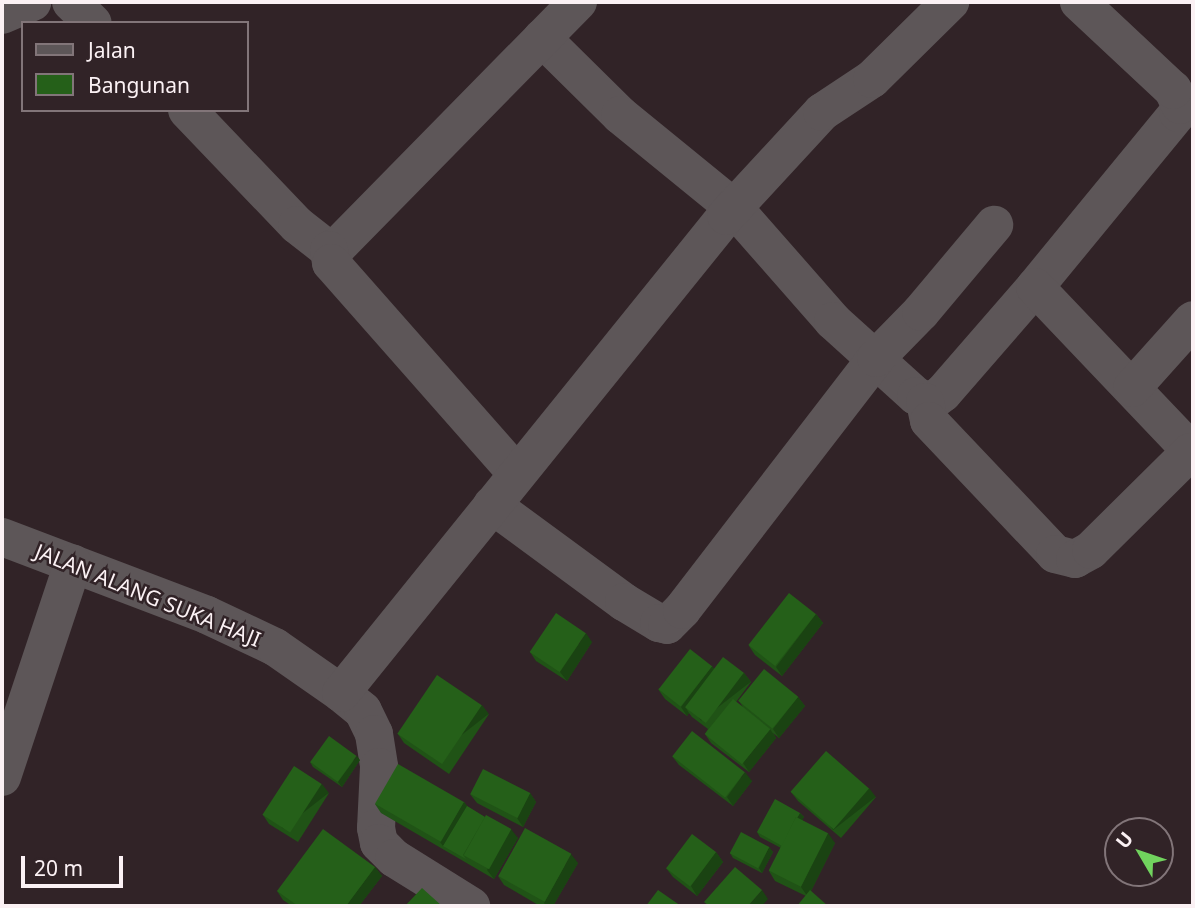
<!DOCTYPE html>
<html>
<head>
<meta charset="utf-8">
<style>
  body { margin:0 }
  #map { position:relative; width:1195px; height:908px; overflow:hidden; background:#312327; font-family:"Noto Sans",sans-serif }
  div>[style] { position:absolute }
  .minor>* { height:38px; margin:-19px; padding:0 19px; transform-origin:19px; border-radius:19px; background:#5d5658 }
  .wall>* { inset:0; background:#205316 }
  .shaded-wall>* { inset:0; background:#1a4312; transform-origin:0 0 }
  .building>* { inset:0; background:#256019; transform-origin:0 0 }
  span { translate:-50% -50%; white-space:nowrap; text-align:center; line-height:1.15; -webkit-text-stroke:5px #312327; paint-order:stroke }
  .street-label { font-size:21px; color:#fbf1f4 }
  .frame { position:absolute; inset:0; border:4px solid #fbf1f4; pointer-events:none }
  .legend { position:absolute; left:21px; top:21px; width:228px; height:91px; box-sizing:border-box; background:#312327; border:2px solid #827579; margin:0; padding:9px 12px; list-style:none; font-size:21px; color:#fbf1f4 }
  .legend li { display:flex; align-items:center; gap:14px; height:35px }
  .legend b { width:35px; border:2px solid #827579 }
  .north { position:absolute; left:1104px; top:817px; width:70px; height:70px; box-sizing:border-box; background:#312327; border:2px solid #827579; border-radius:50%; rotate:309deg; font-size:19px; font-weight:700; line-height:28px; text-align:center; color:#fbf1f4 }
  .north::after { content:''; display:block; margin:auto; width:24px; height:32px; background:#71d35e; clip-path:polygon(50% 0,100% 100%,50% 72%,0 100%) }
  .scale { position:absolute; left:21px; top:856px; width:102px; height:32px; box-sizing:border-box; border:4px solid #fbf1f4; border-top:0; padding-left:9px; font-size:21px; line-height:24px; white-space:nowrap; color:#fbf1f4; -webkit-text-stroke:5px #312327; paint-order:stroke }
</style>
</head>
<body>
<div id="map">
  <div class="minor">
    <i style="left:71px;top:2px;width:30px;rotate:44deg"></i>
    <i style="left:2px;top:15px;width:33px;rotate:-23deg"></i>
    <i style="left:542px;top:38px;width:110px;rotate:44.6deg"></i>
    <i style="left:620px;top:115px;width:146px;rotate:39.2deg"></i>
    <i style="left:733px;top:207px;width:152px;rotate:48.7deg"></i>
    <i style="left:833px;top:321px;width:112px;rotate:42.1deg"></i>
    <i style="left:916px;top:396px;width:16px;rotate:22deg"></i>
    <i style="left:931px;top:402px;width:15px;rotate:-37deg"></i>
    <i style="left:943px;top:393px;width:140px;rotate:-49deg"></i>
    <i style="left:1035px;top:287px;width:225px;rotate:-50.6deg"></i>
    <i style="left:1178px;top:113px;width:8px;rotate:-76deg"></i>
    <i style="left:1180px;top:105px;width:17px;rotate:-115deg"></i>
    <i style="left:1173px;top:90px;width:129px;rotate:-136.9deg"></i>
    <i style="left:187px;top:110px;width:159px;rotate:46.3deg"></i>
    <i style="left:297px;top:225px;width:41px;rotate:38deg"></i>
    <i style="left:329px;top:250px;width:9px;rotate:-21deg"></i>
    <i style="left:337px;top:247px;width:344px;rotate:-45.5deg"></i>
    <i style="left:329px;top:250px;width:13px;rotate:81deg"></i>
    <i style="left:331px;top:263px;width:281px;rotate:48.6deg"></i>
    <i style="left:1035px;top:287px;width:229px;rotate:46.4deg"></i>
    <i style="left:1132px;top:388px;width:91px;rotate:-48.1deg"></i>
    <i style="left:925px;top:402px;width:19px;rotate:78deg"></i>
    <i style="left:929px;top:421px;width:183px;rotate:46.5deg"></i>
    <i style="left:1055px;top:554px;width:21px;rotate:14deg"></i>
    <i style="left:1075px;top:559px;width:18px;rotate:-29deg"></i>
    <i style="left:1091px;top:550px;width:139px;rotate:-44.7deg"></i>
    <i style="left:492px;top:505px;width:164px;rotate:36.3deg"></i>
    <i style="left:624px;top:602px;width:41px;rotate:31deg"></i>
    <i style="left:659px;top:623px;width:8px;rotate:14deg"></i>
    <i style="left:667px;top:625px;width:21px;rotate:-45deg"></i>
    <i style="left:682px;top:610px;width:318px;rotate:-52.4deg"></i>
    <i style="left:876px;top:358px;width:64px;rotate:-45.6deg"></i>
    <i style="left:921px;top:312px;width:114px;rotate:-50deg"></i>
    <i style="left:2px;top:537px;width:219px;rotate:20.8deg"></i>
    <i style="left:207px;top:615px;width:75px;rotate:25.2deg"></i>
    <i style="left:275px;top:647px;width:80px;rotate:34.9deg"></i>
    <i style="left:341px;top:693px;width:28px;rotate:39deg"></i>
    <i style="left:363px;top:711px;width:25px;rotate:64deg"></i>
    <i style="left:374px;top:734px;width:33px;rotate:81deg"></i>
    <i style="left:379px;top:767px;width:61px;rotate:92.8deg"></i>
    <i style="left:376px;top:828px;width:15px;rotate:79deg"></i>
    <i style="left:379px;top:843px;width:21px;rotate:45deg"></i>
    <i style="left:394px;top:858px;width:91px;rotate:31.9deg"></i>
    <i style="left:341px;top:693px;width:613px;rotate:-51.09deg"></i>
    <i style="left:726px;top:216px;width:142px;rotate:-47.3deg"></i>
    <i style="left:822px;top:112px;width:60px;rotate:-33.4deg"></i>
    <i style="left:872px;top:79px;width:110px;rotate:-44.6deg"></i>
    <i style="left:2px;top:777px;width:225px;rotate:-71.6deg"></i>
  </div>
  <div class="wall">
    <i style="clip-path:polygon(816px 614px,823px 623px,782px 676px,755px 655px,749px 646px)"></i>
    <i style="clip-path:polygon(592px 642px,567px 681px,536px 661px,530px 652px)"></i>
    <i style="clip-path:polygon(712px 666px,714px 669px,744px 673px,751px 682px,736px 702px,743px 707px,739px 701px,798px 697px,805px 706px,779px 738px,773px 733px,776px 738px,749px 772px,711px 743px,705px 734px,708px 729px,692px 717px,689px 713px,687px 716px,665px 699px,658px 689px)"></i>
    <i style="clip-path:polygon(489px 714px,449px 774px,404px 743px,398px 734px)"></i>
    <i style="clip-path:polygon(672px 756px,752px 781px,733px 806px,679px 765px)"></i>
    <i style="clip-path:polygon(360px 760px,342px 787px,313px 767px,310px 762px)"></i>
    <i style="clip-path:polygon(791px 792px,876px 797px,841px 838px,798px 801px)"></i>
    <i style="clip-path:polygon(329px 793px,298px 842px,269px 824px,263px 815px)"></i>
    <i style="clip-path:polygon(530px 793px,536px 802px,523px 827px,477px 803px,470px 794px)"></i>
    <i style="clip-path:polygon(464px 802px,467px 806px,518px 838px,494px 879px,381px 813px,375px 804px)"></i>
    <i style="clip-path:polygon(800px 813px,804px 817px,802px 820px,835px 843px,811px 891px,806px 896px,775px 881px,769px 871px,781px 848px,760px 837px,757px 832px)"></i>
    <i style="clip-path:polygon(769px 847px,773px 852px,762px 873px,733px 858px,730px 853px)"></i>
    <i style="clip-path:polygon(716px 852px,723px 862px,697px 896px,673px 877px,666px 868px)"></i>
    <i style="clip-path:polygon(578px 863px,553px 906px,540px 906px,504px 885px,498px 876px)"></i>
    <i style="clip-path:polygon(375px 867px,382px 876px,359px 906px,292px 906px,283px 900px,277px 891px)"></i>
  </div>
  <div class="shaded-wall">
    <i style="clip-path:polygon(816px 614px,823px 623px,782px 676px,776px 667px)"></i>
    <i style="clip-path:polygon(586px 633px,592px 642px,567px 681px,560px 672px)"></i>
    <i style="clip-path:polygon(712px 666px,718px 675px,686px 708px,689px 713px,687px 716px,681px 707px)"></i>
    <i style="left:744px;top:673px;width:11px;height:63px;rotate:52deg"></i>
    <i style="clip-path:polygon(798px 697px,805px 706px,779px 738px,773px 729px)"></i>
    <i style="left:482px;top:705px;width:11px;height:71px;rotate:52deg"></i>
    <i style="clip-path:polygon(770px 729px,776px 738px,749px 772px,743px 763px)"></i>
    <i style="clip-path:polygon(357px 756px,360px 760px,342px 787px,338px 782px)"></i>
    <i style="clip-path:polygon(745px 772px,752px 781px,733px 806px,727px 797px)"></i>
    <i style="left:322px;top:784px;width:11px;height:58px;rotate:52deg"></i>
    <i style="left:869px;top:788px;width:11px;height:54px;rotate:52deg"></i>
    <i style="clip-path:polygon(530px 793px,536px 802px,523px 827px,517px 818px)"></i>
    <i style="clip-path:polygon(464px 802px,471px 811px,443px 846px,440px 842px)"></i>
    <i style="clip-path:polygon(800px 813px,804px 817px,785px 851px,782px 846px)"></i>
    <i style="clip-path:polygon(511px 829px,518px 838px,494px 879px,487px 870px)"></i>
    <i style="clip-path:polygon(828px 833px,835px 843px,808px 897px,801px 887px)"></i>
    <i style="clip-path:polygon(769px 847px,773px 852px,762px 873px,759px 868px)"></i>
    <i style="clip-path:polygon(716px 852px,723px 862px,697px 896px,691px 886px)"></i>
    <i style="clip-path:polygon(571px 854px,578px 863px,553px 906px,546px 906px,544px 903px)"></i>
    <i style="clip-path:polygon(375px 867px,382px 876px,359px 906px,346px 906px)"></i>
    <i style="clip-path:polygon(762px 890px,768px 899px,762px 906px,748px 906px)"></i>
  </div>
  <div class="building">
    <i style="left:789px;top:593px;width:34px;height:66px;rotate:38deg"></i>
    <i style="left:556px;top:613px;width:36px;height:47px;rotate:34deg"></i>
    <i style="left:690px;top:649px;width:28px;height:51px;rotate:38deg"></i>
    <i style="left:723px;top:657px;width:26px;height:63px;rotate:37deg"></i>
    <i style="left:764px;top:669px;width:44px;height:41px;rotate:39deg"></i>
    <i style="left:437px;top:675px;width:54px;height:71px;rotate:34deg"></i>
    <i style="left:733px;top:699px;width:48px;height:45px;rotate:39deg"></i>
    <i style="left:692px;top:731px;width:67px;height:32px;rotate:38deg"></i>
    <i style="left:329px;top:736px;width:34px;height:32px;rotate:36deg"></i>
    <i style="left:826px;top:751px;width:57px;height:54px;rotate:41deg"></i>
    <i style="left:398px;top:764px;width:76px;height:46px;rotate:30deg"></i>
    <i style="left:294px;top:766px;width:33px;height:58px;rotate:33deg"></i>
    <i style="left:483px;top:769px;width:53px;height:28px;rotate:27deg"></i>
    <i style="clip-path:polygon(775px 799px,800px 813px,797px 818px,796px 817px,782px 846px,757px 832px)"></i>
    <i style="clip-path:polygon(467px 806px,485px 817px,463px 855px,466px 859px,443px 846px)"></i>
    <i style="left:486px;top:815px;width:29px;height:46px;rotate:29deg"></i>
    <i style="left:796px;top:817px;width:36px;height:60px;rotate:27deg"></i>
    <i style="left:525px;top:828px;width:53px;height:55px;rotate:29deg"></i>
    <i style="clip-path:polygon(323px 829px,375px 867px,346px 906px,298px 906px,277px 891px)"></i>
    <i style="left:741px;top:832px;width:32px;height:24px;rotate:28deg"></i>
    <i style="left:692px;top:834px;width:30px;height:43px;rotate:37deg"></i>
    <i style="clip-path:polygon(735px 867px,762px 890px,748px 906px,709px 906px,704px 902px)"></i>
    <i style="clip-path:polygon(422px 888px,442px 906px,405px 906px)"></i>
    <i style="clip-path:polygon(658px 890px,681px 906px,646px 906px)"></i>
    <i style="clip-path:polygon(810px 890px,828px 906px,797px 906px)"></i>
  </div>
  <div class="street-label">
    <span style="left:148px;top:595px;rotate:22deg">JALAN ALANG SUKA HAJI</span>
  </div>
  <div class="frame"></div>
  <ul class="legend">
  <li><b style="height:9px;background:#5d5658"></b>Jalan</li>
  <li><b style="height:19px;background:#256019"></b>Bangunan</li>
  </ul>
  <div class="north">U</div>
  <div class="scale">20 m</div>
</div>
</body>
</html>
